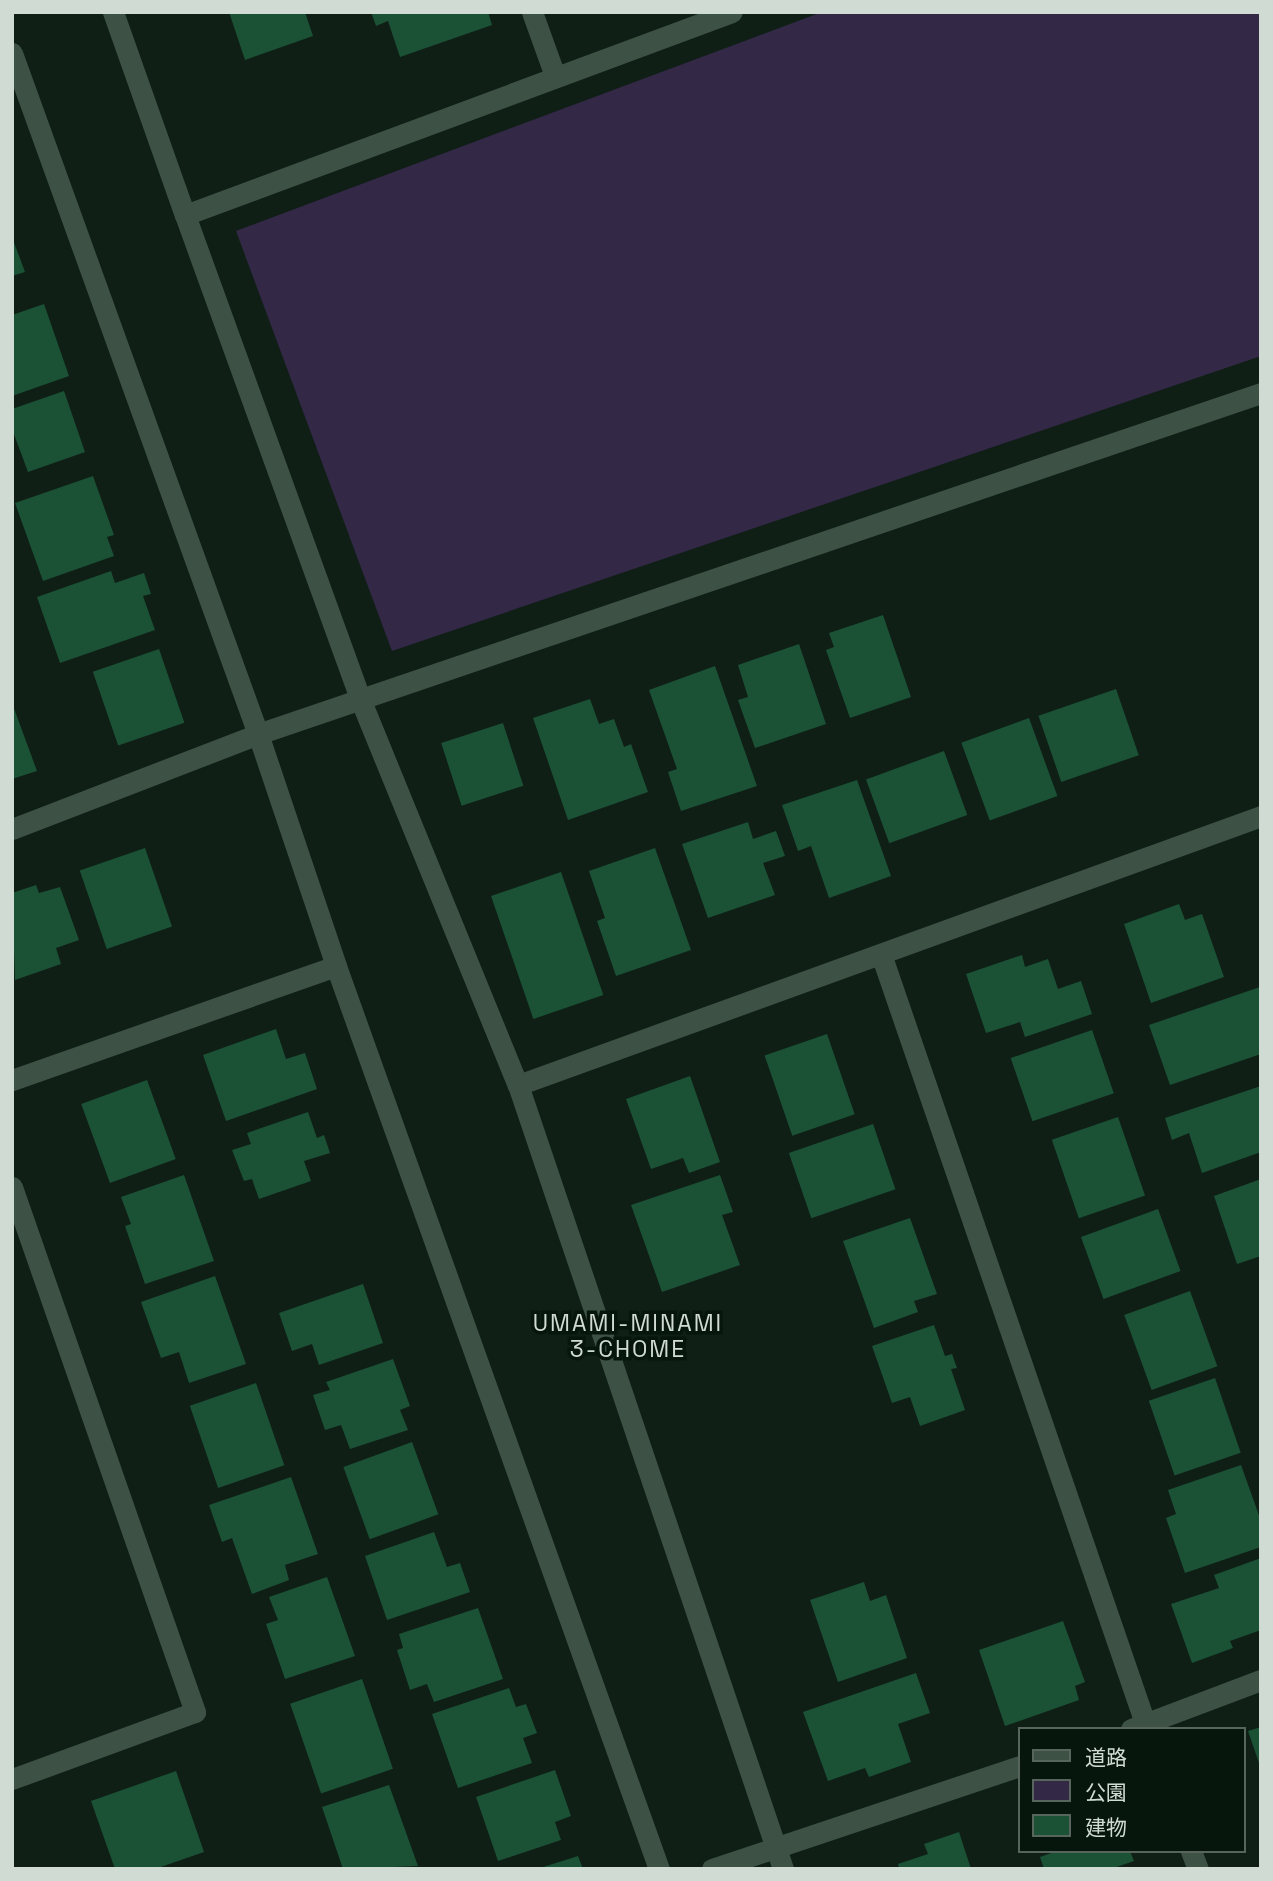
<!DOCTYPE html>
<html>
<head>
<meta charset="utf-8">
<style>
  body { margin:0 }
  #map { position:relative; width:1273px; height:1881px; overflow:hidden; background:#0f1f16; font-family:"Space Grotesk","Noto Sans JP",sans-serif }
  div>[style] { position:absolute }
  .green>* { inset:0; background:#342847 }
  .building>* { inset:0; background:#1b5135; transform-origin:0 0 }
  .street>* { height:21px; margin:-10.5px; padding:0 10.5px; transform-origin:10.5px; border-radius:10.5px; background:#3d5245 }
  span { translate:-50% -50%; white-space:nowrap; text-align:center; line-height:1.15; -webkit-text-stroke:7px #07160d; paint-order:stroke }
  .neighbourhood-label { font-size:23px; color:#d0dbd4; letter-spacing:2px }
  .frame { position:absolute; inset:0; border:14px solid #d0dbd4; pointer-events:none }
  .legend { position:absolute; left:1018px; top:1727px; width:228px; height:126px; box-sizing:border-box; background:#07160d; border:2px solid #57655d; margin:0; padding:9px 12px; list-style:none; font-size:21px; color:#d0dbd4 }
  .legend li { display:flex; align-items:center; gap:14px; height:35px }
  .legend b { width:35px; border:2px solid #57655d }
</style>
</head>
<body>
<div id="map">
  <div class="green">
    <i style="clip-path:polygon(822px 12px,1261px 12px,1261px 356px,392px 651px,236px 231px)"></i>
  </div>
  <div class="building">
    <i style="clip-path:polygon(229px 12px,305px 12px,313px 36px,245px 60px)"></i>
    <i style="clip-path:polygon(371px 12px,488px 12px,492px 25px,400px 57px,388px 21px,376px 26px)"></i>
    <i style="clip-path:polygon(12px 237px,25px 272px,12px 276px)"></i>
    <i style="clip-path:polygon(44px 304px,69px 376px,12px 396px,12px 315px)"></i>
    <i style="clip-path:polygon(64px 391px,85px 452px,28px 472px,12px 429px,12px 409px)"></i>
    <i style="clip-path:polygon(93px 476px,114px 535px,107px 537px,114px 556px,43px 581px,15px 503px)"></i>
    <i style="clip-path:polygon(111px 571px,115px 583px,144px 573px,151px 594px,143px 596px,155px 630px,60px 663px,37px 597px)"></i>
    <i style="clip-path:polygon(883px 615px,911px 697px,850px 718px,826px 650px,834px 647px,829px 633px)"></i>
    <i style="clip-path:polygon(799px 644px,826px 724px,755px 748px,738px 700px,748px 697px,738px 665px)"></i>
    <i style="left:159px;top:649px;width:78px;height:70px;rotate:71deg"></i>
    <i style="clip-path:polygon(715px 666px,757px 786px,681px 811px,668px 772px,677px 769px,649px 690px)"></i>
    <i style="left:1116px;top:689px;width:70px;height:82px;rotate:71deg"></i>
    <i style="clip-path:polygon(590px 699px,599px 724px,614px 719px,624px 747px,631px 744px,648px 792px,568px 820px,533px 718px)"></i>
    <i style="clip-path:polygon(12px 703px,37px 771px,12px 779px)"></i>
    <i style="left:1029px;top:718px;width:83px;height:72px;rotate:70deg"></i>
    <i style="left:503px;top:723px;width:66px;height:65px;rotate:72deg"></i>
    <i style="left:944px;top:751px;width:68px;height:83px;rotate:70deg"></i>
    <i style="clip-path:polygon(857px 780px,891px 876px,829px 898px,811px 846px,798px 851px,782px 805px)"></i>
    <i style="clip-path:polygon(748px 822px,753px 839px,776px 831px,785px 856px,763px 863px,775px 895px,708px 918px,682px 844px)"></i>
    <i style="left:145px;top:848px;width:83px;height:69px;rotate:71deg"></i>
    <i style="clip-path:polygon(655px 848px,691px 950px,616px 976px,597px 921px,605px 918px,589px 871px)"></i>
    <i style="left:561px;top:872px;width:130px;height:74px;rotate:71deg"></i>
    <i style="clip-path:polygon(36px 885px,39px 893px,60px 887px,79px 940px,56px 948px,61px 964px,15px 980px,12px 893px)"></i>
    <i style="clip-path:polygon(1179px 904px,1185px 920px,1202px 914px,1224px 977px,1151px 1003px,1124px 924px)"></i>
    <i style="clip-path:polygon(1022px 955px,1025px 967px,1048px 959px,1058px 989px,1081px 981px,1092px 1014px,1025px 1037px,1020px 1022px,986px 1033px,966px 974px)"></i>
    <i style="clip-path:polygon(1260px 987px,1261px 1054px,1170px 1085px,1149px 1025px)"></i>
    <i style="clip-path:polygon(276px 1029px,286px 1059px,305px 1053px,317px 1089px,226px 1121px,203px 1055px)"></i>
    <i style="left:1092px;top:1030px;width:67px;height:86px;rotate:71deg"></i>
    <i style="left:827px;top:1034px;width:85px;height:66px;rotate:71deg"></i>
    <i style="clip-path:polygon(690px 1076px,720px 1162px,689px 1173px,683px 1158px,651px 1169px,626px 1099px)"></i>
    <i style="left:147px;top:1080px;width:84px;height:70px;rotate:70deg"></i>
    <i style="clip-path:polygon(1261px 1086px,1261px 1152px,1202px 1173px,1189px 1133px,1172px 1140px,1165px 1118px)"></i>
    <i style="clip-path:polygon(308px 1112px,317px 1138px,324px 1135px,330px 1153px,304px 1161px,311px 1181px,259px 1199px,252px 1179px,244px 1181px,232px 1150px,251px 1144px,247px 1133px)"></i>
    <i style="left:1118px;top:1117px;width:83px;height:70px;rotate:71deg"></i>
    <i style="left:873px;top:1124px;width:69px;height:89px;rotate:71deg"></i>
    <i style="clip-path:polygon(184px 1175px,214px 1261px,145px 1284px,125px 1226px,131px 1224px,121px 1197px)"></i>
    <i style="clip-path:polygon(720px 1175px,733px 1212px,722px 1215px,740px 1265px,662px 1292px,631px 1205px)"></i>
    <i style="clip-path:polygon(1261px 1179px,1261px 1256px,1237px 1264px,1214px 1196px)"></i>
    <i style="left:1158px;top:1209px;width:66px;height:82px;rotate:70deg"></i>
    <i style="clip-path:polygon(910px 1218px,937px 1294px,914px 1301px,918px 1312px,874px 1328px,843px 1241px)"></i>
    <i style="clip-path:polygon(215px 1276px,246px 1364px,189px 1383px,179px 1352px,161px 1358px,141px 1302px)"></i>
    <i style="clip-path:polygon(363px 1284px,383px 1343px,319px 1365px,312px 1344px,292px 1351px,279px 1313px)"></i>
    <i style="left:1190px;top:1291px;width:80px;height:70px;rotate:70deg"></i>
    <i style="clip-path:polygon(934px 1325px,945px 1356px,952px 1354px,957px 1368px,951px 1369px,965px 1410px,920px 1426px,910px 1397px,892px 1403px,872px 1346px)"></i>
    <i style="clip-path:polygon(393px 1359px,410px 1406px,400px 1410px,408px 1430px,350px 1449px,341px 1425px,325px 1430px,313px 1395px,330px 1390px,326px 1382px)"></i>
    <i style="left:1215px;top:1378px;width:79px;height:70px;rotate:71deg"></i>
    <i style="left:256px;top:1383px;width:87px;height:70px;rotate:71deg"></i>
    <i style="left:412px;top:1442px;width:77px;height:73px;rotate:70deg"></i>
    <i style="clip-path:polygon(1241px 1465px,1261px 1521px,1261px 1547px,1185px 1573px,1166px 1518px,1176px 1514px,1168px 1490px)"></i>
    <i style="clip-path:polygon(291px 1477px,318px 1554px,285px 1565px,289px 1580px,252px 1594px,232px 1538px,222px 1542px,209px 1505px)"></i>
    <i style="clip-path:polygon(434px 1532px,447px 1567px,460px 1563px,470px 1592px,387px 1620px,365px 1556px)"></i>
    <i style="clip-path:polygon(1261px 1558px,1261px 1630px,1230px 1641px,1233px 1648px,1192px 1663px,1171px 1604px,1219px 1588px,1214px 1575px)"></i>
    <i style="clip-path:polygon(327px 1577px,355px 1656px,285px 1679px,266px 1624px,278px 1620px,269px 1597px)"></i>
    <i style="clip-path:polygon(864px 1582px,870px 1601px,886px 1595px,907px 1658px,838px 1682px,810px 1600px)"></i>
    <i style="clip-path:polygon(478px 1608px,503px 1679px,434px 1702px,427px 1684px,410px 1690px,397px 1650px,403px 1648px,399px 1634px)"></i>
    <i style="clip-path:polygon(1063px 1621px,1085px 1682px,1075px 1686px,1079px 1700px,1005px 1726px,979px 1650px)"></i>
    <i style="clip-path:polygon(916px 1673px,930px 1713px,898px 1724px,911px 1762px,869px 1777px,865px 1768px,828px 1781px,803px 1712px)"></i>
    <i style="left:362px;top:1679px;width:95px;height:76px;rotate:71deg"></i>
    <i style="clip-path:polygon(509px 1688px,516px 1707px,526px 1704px,537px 1733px,523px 1738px,532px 1763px,458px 1788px,432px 1714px)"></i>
    <i style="clip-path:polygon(1261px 1727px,1261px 1766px,1260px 1766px,1248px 1731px)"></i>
    <i style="clip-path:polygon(555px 1770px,571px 1816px,555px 1822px,561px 1840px,498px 1861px,476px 1797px)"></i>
    <i style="clip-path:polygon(176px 1771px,204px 1852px,155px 1869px,115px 1869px,91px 1801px)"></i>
    <i style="clip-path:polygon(389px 1785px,418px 1866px,343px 1869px,322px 1807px)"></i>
    <i style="clip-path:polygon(959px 1832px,971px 1869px,899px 1869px,898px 1864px,928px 1854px,924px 1844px)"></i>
    <i style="clip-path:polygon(1057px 1851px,1130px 1851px,1134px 1861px,1111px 1869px,1044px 1869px,1040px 1857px)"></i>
    <i style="clip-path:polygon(578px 1856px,583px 1869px,540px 1869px,540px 1868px)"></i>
  </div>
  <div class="street">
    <i style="left:113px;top:12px;width:215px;rotate:70.5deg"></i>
    <i style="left:185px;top:215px;width:583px;rotate:-20.36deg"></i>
    <i style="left:532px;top:12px;width:68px;rotate:70.2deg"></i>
    <i style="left:12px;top:53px;width:724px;rotate:70.14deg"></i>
    <i style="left:258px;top:734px;width:245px;rotate:71.4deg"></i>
    <i style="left:336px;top:966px;width:959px;rotate:70.32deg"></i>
    <i style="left:185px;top:215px;width:517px;rotate:70.09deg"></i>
    <i style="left:361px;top:701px;width:415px;rotate:67.8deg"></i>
    <i style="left:518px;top:1085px;width:828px;rotate:71.32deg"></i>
    <i style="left:12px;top:829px;width:264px;rotate:-21.1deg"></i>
    <i style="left:258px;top:734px;width:1059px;rotate:-18.78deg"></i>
    <i style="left:882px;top:957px;width:816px;rotate:71.05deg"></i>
    <i style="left:12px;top:1080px;width:343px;rotate:-19.4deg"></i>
    <i style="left:518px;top:1085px;width:790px;rotate:-19.9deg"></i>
    <i style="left:12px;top:1187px;width:556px;rotate:70.78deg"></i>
    <i style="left:195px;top:1712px;width:195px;rotate:159.9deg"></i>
    <i style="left:1131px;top:1729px;width:139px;rotate:-20.7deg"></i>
    <i style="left:1191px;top:1851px;width:19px;rotate:69deg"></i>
    <i style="left:712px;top:1869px;width:324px;rotate:-18.5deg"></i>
  </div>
  <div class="neighbourhood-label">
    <span style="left:628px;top:1336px">UMAMI-MINAMI<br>3-CHOME</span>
  </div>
  <div class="frame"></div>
  <ul class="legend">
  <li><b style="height:9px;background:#3d5245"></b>道路</li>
  <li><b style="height:19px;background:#342847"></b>公園</li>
  <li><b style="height:19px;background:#1b5135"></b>建物</li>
  </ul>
</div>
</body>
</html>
